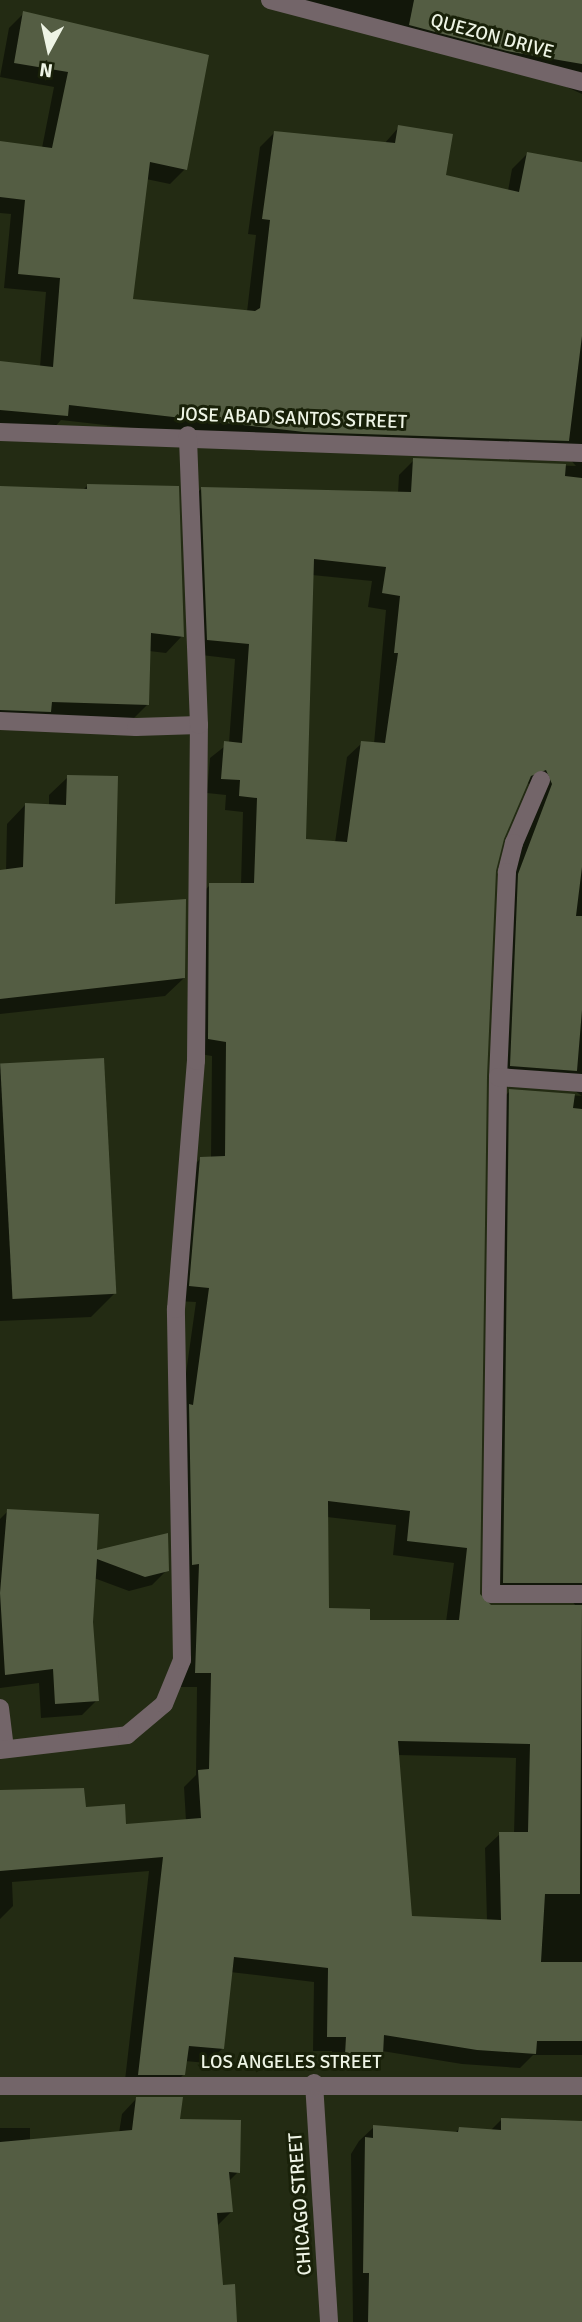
<!DOCTYPE html>
<html>
<head>
<meta charset="utf-8">
<style>
  body { margin:0 }
  #map { position:relative; width:582px; height:2322px; overflow:hidden; background:#232b13; font-family:Signika,sans-serif }
  div>[style] { position:absolute }
  .shadow>* { inset:0; background:#0007 }
  .building>* { inset:0; background:#545d43; transform-origin:0 0 }
  .minor>* { height:18px; margin:-9px; padding:0 9px; transform-origin:9px; border-radius:9px; background:#736569 }
  span { translate:-50% -50%; white-space:nowrap; text-align:center; line-height:1.15; -webkit-text-stroke:6px #192109; paint-order:stroke }
  .street-label { font-size:19px; color:#eef4e5 }
  .north { position:absolute; left:14px; top:14px; width:70px; height:70px; -webkit-text-stroke:5px #192109; paint-order:stroke; rotate:188deg; font-size:19px; font-weight:700; line-height:28px; text-align:center; color:#eef4e5 }
  .north::after { content:''; display:block; margin:auto; width:24px; height:32px; background:#eef4e5; clip-path:polygon(50% 0,100% 100%,50% 72%,0 100%) }
</style>
</head>
<body>
<div id="map">
  <div class="shadow">
    <i style="clip-path:polygon(271px 0,582px 0,582px 94px,560px 84px)"></i>
    <i style="clip-path:polygon(evenodd,24px 13px,185px 169px,170px 184px,146px 179px,131px 300px,247px 312px,256px 235px,248px 234px,260px 147px,275px 132px,384px 144px,399px 127px,444px 177px,508px 191px,512px 169px,527px 154px,582px 165px,582px 2055px,533px 2055px,520px 2068px,462px 2064px,382px 2051px,367px 2069px,331px 2069px,332px 2051px,313px 2051px,314px 1982px,230px 1972px,222px 2049px,207px 2063px,185px 2061px,184px 2074px,169px 2089px,124px 2089px,149px 1871px,12px 1882px,13px 1906px,0 1919px,0 1792px,84px 1809px,125px 1826px,186px 1821px,184px 1787px,196px 1775px,197px 1687px,181px 1687px,185px 1577px,180px 1416px,196px 1302px,175px 1301px,186px 1174px,200px 1159px,211px 1159px,212px 1056px,194px 1053px,195px 900px,210px 885px,241px 885px,243px 812px,225px 810px,226px 795px,207px 793px,210px 758px,229px 743px,235px 659px,193px 654px,187px 503px,202px 488px,398px 493px,399px 475px,414px 460px,576px 466px,567px 456px,288px 446px,61px 420px,52px 430px,0 425px,0 363px,40px 367px,46px 292px,4px 288px,11px 214px,0 213px,0 142px,42px 148px,54px 87px,0 77px,9px 28px,24px 13px,312px 575px,372px 581px,368px 607px,386px 610px,374px 744px,362px 743px,347px 757px,335px 843px,304px 841px,312px 575px,24px 13px,525px 783px,531px 784px,504px 890px,496px 1081px,568px 1086px,582px 1096px,510px 1091px,495px 1106px,489px 1597px,568px 1597px,577px 1607px,490px 1607px,478px 1595px,485px 1077px,494px 871px,502px 838px,525px 783px,24px 13px,327px 1517px,396px 1525px,393px 1555px,454px 1563px,446px 1622px,368px 1621px,327px 1610px,327px 1517px,24px 13px,398px 1755px,516px 1758px,514px 1834px,500px 1834px,485px 1848px,487px 1921px,411px 1918px,398px 1755px)"></i>
    <i style="clip-path:polygon(88px 485px,182px 636px,166px 653px,149px 651px,148px 704px,131px 721px,0 726px,0 488px,83px 490px)"></i>
    <i style="clip-path:polygon(68px 777px,114px 906px,184px 978px,165px 996px,0 1014px,0 872px,6px 871px,7px 824px,25px 805px,49px 806px,49px 795px)"></i>
    <i style="clip-path:polygon(0 1064px,114px 1294px,91px 1317px,0 1321px)"></i>
    <i style="clip-path:polygon(8px 1511px,95px 1552px,167px 1570px,152px 1585px,129px 1591px,94px 1578px,91px 1622px,97px 1700px,82px 1715px,41px 1718px,39px 1683px,0 1688px,0 1519px)"></i>
    <i style="clip-path:polygon(136px 2099px,178px 2120px,238px 2172px,229px 2181px,232px 2211px,217px 2226px,222px 2287px,236px 2322px,0 2322px,0 2128px,30px 2128px,30px 2141px,119px 2133px,122px 2114px)"></i>
    <i style="clip-path:polygon(502px 2119px,582px 2144px,582px 2322px,353px 2322px,351px 2154px,359px 2141px,374px 2127px,455px 2133px,459px 2129px,490px 2131px)"></i>
  </div>
  <div class="building">
    <i style="clip-path:polygon(414px 0,582px 0,582px 64px,507px 51px,409px 25px)"></i>
    <i style="clip-path:polygon(23px 11px,209px 55px,187px 170px,150px 162px,133px 299px,255px 311px,260px 308px,270px 220px,262px 219px,274px 131px,395px 143px,398px 125px,453px 134px,446px 175px,519px 192px,527px 152px,582px 162px,582px 336px,569px 441px,304px 432px,69px 405px,68px 416px,0 410px,0 361px,53px 367px,60px 278px,18px 274px,25px 200px,0 197px,0 141px,52px 148px,68px 72px,14px 63px)"></i>
    <i style="clip-path:polygon(evenodd,413px 458px,566px 464px,565px 476px,582px 478px,582px 867px,576px 916px,582px 916px,582px 1010px,577px 1071px,510px 1066px,518px 874px,552px 784px,546px 770px,531px 776px,504px 839px,496px 871px,487px 1077px,480px 1594px,491px 1605px,582px 1605px,580px 1894px,545px 1894px,541px 1962px,582px 1962px,582px 2041px,537px 2041px,536px 2054px,477px 2050px,384px 2035px,383px 2055px,345px 2055px,346px 2037px,327px 2037px,328px 1968px,234px 1957px,224px 2049px,189px 2046px,185px 2075px,138px 2075px,163px 1857px,0 1871px,0 1790px,84px 1788px,86px 1807px,125px 1804px,126px 1824px,201px 1818px,198px 1770px,209px 1769px,211px 1673px,195px 1673px,199px 1564px,192px 1565px,189px 1404px,193px 1405px,209px 1288px,189px 1286px,200px 1157px,225px 1156px,226px 1042px,208px 1039px,209px 883px,254px 883px,257px 798px,239px 796px,240px 780px,221px 779px,224px 741px,242px 743px,249px 644px,207px 640px,201px 487px,411px 492px,413px 458px,314px 559px,386px 567px,382px 593px,400px 596px,394px 653px,398px 653px,385px 743px,361px 741px,347px 842px,306px 839px,314px 559px,413px 458px,328px 1501px,410px 1511px,407px 1541px,467px 1548px,459px 1620px,370px 1620px,370px 1609px,329px 1608px,328px 1501px,413px 458px,398px 1741px,530px 1744px,528px 1832px,499px 1832px,501px 1920px,412px 1916px,398px 1741px)"></i>
    <i style="clip-path:polygon(87px 484px,179px 486px,184px 637px,151px 633px,149px 705px,52px 702px,51px 712px,0 710px,0 486px,87px 489px)"></i>
    <i style="clip-path:polygon(67px 775px,118px 776px,115px 904px,186px 899px,185px 978px,0 999px,0 870px,23px 867px,25px 803px,66px 805px)"></i>
    <i style="left:104px;top:1058px;width:236px;height:104px;rotate:87deg"></i>
    <i style="clip-path:polygon(509px 1089px,575px 1094px,573px 1108px,582px 1109px,582px 1583px,503px 1583px)"></i>
    <i style="clip-path:polygon(7px 1509px,99px 1514px,97px 1550px,168px 1533px,169px 1571px,145px 1577px,97px 1559px,93px 1622px,99px 1701px,55px 1704px,53px 1669px,5px 1675px,0 1593px)"></i>
    <i style="clip-path:polygon(136px 2097px,183px 2097px,180px 2119px,241px 2120px,240px 2173px,229px 2172px,233px 2212px,217px 2213px,223px 2285px,235px 2284px,237px 2322px,0 2322px,0 2142px,132px 2130px)"></i>
    <i style="clip-path:polygon(501px 2118px,582px 2121px,582px 2322px,368px 2322px,369px 2273px,363px 2273px,365px 2137px,373px 2138px,373px 2125px,458px 2132px,459px 2127px,501px 2130px)"></i>
  </div>
  <div class="minor">
    <i style="left:270px;top:0;width:323px;rotate:14.7deg"></i>
    <i style="left:0;top:432px;width:582px;rotate:2.07deg"></i>
    <i style="left:0;top:721px;width:136px;rotate:2.5deg"></i>
    <i style="left:136px;top:727px;width:63px;rotate:-1.8deg"></i>
    <i style="left:541px;top:780px;width:69px;rotate:113.2deg"></i>
    <i style="left:514px;top:843px;width:30px;rotate:104deg"></i>
    <i style="left:507px;top:872px;width:205px;rotate:92.5deg"></i>
    <i style="left:498px;top:1077px;width:517px;rotate:90.78deg"></i>
    <i style="left:491px;top:1594px;width:91px"></i>
    <i style="left:498px;top:1077px;width:84px;rotate:4.1deg"></i>
    <i style="left:0;top:1708px;width:41px;rotate:83deg"></i>
    <i style="left:0;top:1750px;width:128px;rotate:-6.7deg"></i>
    <i style="left:127px;top:1735px;width:48px;rotate:-40deg"></i>
    <i style="left:164px;top:1704px;width:48px;rotate:-67.8deg"></i>
    <i style="left:182px;top:1660px;width:351px;rotate:-91deg"></i>
    <i style="left:176px;top:1309px;width:249px;rotate:-85.4deg"></i>
    <i style="left:196px;top:1061px;width:336px;rotate:-89.5deg"></i>
    <i style="left:199px;top:725px;width:290px;rotate:-92.2deg"></i>
    <i style="left:314px;top:2083px;width:239px;rotate:86.4deg"></i>
    <i style="left:0;top:2086px;width:582px"></i>
  </div>
  <div class="street-label">
    <span style="left:492px;top:37px;rotate:15deg">QUEZON DRIVE</span>
    <span style="left:292px;top:419px;rotate:2deg">JOSE ABAD SANTOS STREET</span>
    <span style="left:291px;top:2063px">LOS ANGELES STREET</span>
    <span style="left:301px;top:2204px;rotate:-94deg">CHICAGO STREET</span>
  </div>
  <div class="north">N</div>
</div>
</body>
</html>
